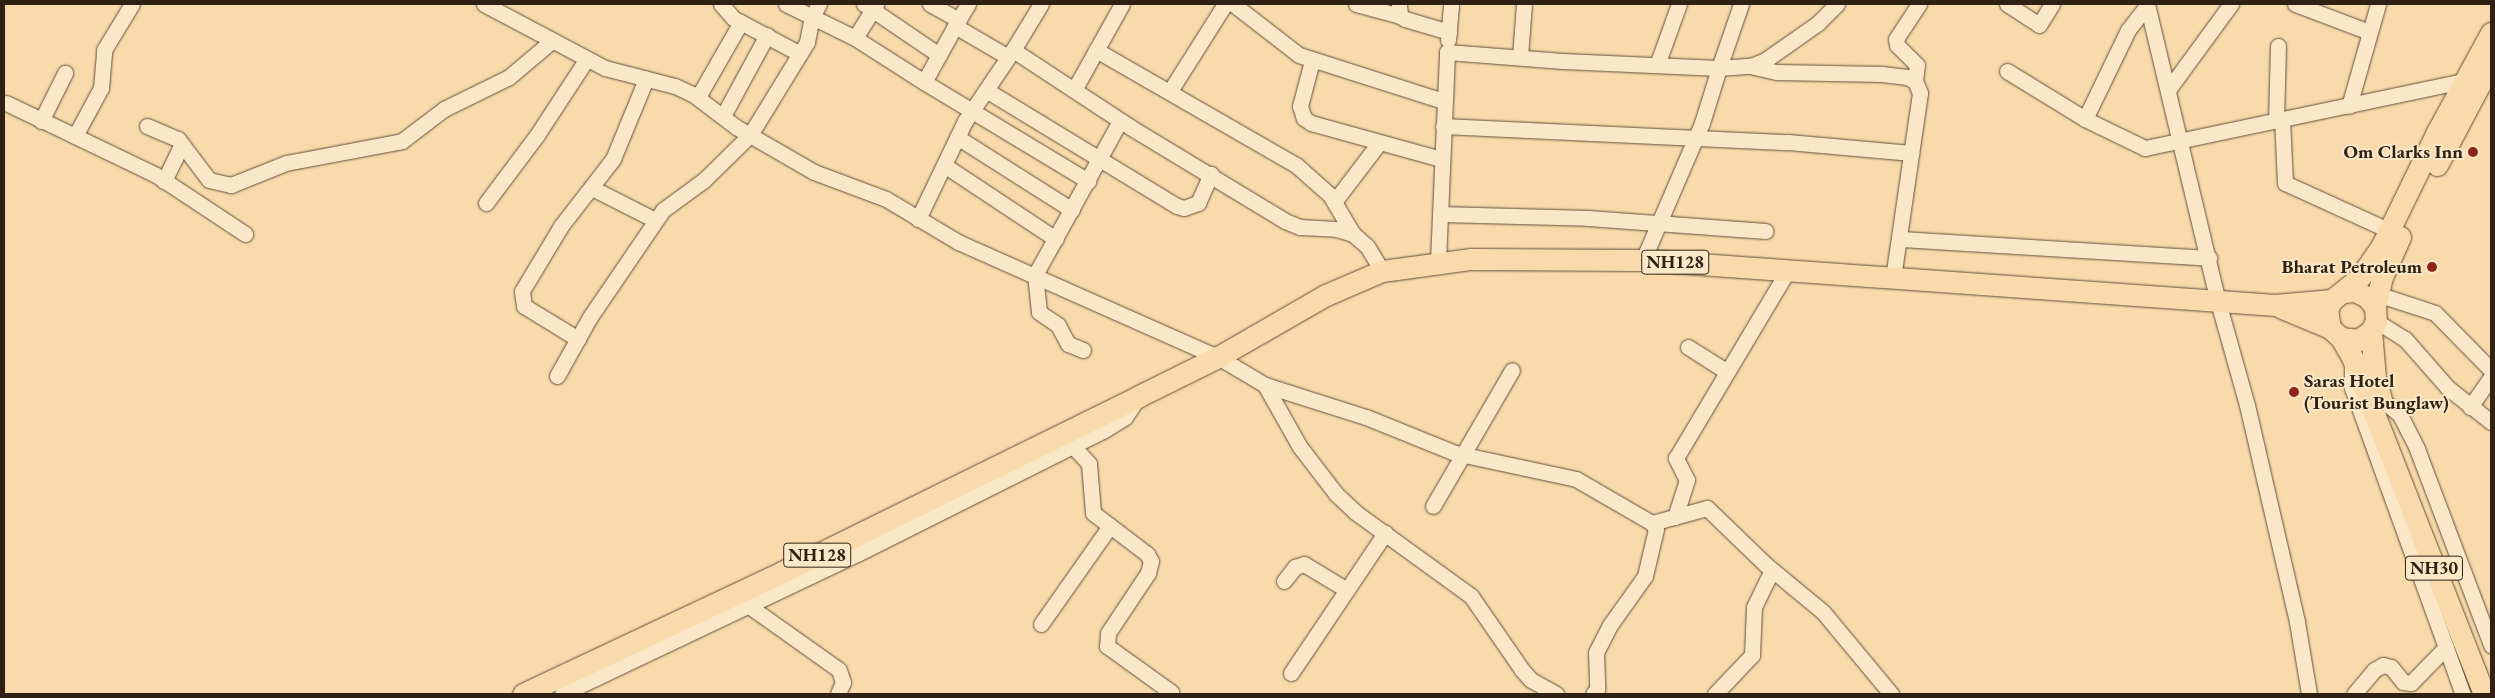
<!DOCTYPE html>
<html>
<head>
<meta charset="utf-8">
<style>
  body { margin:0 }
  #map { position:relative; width:2495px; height:698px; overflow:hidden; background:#f8daab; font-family:"EB Garamond",serif }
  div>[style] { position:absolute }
  .roads { filter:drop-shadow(0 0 1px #61503a) drop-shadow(0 0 1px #61503a) }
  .minor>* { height:15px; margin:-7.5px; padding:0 7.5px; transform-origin:7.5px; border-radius:7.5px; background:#fae7c8 }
  .highway>* { height:21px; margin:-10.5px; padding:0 10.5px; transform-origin:10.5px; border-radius:10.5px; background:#f8daab }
  .dots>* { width:14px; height:14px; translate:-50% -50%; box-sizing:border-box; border:2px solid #fae7c8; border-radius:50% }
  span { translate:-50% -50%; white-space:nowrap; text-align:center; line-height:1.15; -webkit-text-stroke:4px #fae7c8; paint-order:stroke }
  .shield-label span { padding:1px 4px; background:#fae7c8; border:1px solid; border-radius:4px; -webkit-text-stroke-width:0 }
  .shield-label { font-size:18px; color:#2f2214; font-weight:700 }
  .poi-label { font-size:19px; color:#2f2214; font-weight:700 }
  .right { translate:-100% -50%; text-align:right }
  .left { translate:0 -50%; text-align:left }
  .frame { position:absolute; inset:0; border:5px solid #2f2214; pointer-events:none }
</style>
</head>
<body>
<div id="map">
  <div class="roads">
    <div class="minor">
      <i style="left:484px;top:4px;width:137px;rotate:27.9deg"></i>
      <i style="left:605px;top:68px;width:72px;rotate:14.4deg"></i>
      <i style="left:675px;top:86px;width:21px;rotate:25deg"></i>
      <i style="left:694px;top:95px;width:53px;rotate:37.3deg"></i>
      <i style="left:736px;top:127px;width:90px;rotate:30deg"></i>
      <i style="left:814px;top:172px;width:77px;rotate:20.6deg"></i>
      <i style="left:886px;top:199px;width:84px;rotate:30.8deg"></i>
      <i style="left:958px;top:242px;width:284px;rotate:23.9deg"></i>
      <i style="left:1218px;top:357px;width:55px;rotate:30.8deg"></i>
      <i style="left:1265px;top:385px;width:106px;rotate:17.6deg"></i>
      <i style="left:1366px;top:417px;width:96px;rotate:22deg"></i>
      <i style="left:1455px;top:453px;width:124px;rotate:12.1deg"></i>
      <i style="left:1576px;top:479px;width:88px;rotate:30.1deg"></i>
      <i style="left:1652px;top:523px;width:7px;rotate:56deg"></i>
      <i style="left:1656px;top:529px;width:48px;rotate:103.2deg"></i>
      <i style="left:1645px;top:576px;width:60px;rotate:125.5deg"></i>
      <i style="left:1610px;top:625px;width:30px;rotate:117deg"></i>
      <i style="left:1596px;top:652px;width:37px;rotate:88deg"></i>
      <i style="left:1597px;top:689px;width:6px;rotate:129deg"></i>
      <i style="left:721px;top:4px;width:18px;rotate:49deg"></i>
      <i style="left:733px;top:18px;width:76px;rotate:28.2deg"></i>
      <i style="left:786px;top:4px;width:77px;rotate:26.2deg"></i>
      <i style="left:855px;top:38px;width:82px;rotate:32.5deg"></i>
      <i style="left:924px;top:82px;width:64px;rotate:-61deg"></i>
      <i style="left:864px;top:4px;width:91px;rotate:34.2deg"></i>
      <i style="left:930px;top:4px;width:33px;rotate:29deg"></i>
      <i style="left:968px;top:4px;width:26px;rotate:121deg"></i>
      <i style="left:955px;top:26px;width:61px;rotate:30.3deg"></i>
      <i style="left:1233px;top:4px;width:83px;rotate:37.7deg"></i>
      <i style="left:1299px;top:55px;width:151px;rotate:17.7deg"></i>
      <i style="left:1356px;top:4px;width:46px;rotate:15.3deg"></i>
      <i style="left:1399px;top:4px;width:12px;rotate:85deg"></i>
      <i style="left:1400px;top:16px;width:6px;rotate:31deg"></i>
      <i style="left:1405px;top:19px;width:46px;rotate:16.5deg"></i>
      <i style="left:2007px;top:4px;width:38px;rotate:33deg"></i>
      <i style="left:2039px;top:25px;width:25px;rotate:-58deg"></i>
      <i style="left:2147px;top:4px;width:306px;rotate:76.6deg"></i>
      <i style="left:2218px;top:302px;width:107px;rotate:74.3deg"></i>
      <i style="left:2247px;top:405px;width:223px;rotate:77deg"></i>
      <i style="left:2297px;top:622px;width:73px;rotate:80.5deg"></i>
      <i style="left:2295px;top:4px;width:79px;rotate:20.7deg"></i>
      <i style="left:855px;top:38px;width:40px;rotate:-58deg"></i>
      <i style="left:1448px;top:40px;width:36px;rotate:-85deg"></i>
      <i style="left:1013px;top:50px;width:54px;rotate:-58.7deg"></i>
      <i style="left:1096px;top:50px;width:231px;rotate:29.9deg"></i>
      <i style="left:1296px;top:165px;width:45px;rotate:41.4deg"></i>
      <i style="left:1330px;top:195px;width:45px;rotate:59.5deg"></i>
      <i style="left:1520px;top:57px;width:53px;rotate:-85.7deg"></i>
      <i style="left:1312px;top:61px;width:47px;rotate:104.9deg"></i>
      <i style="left:1300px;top:106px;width:13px;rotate:72deg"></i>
      <i style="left:1304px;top:118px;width:9px;rotate:36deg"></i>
      <i style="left:1311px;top:123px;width:135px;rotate:15.5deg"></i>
      <i style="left:1657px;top:65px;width:65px;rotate:-70.2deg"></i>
      <i style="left:1750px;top:66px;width:28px;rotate:13deg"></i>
      <i style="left:1777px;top:72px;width:105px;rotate:1.1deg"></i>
      <i style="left:1882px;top:74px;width:25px;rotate:7deg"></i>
      <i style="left:1907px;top:77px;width:9px;rotate:27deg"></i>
      <i style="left:1915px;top:81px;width:13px;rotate:67deg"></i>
      <i style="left:1920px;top:93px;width:187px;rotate:98.3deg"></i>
      <i style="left:2007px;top:71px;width:92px;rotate:31.6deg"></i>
      <i style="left:2085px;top:119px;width:67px;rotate:25.8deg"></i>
      <i style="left:2145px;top:148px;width:325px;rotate:-11.9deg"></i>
      <i style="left:1915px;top:81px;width:16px;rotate:-83deg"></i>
      <i style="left:1917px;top:65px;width:28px;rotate:-135deg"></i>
      <i style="left:1897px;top:45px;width:6px;rotate:-99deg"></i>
      <i style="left:1896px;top:39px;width:42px;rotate:-56.7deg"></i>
      <i style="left:924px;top:82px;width:192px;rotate:31.1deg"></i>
      <i style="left:986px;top:90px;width:223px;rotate:31.3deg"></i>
      <i style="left:1177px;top:206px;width:7px;rotate:16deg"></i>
      <i style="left:1184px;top:208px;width:15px;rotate:-20deg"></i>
      <i style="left:1198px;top:203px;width:32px;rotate:-66deg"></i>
      <i style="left:1074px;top:90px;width:98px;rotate:-60.8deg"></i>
      <i style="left:2168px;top:90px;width:107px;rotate:-53.8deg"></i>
      <i style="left:1170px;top:91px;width:103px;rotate:-57.7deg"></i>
      <i style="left:698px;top:97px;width:86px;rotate:-60.2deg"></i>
      <i style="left:6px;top:103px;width:76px;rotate:25.6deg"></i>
      <i style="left:75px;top:136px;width:55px;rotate:-61.6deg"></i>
      <i style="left:101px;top:88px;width:38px;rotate:-85deg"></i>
      <i style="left:104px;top:50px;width:54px;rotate:-58.7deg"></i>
      <i style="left:2349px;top:106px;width:106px;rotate:-74.1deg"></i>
      <i style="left:723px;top:116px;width:92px;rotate:-61.5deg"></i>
      <i style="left:2085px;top:119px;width:99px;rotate:-64.2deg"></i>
      <i style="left:2128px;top:30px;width:31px;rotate:-52deg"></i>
      <i style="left:2282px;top:119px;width:64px;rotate:87.3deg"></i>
      <i style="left:2285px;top:183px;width:123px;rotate:24.5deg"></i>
      <i style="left:41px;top:121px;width:54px;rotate:-63.4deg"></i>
      <i style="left:2276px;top:121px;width:75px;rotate:-88.5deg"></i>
      <i style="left:147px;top:126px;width:34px;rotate:23deg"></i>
      <i style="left:178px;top:139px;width:51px;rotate:52.9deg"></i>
      <i style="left:209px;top:180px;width:23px;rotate:13deg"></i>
      <i style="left:231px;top:185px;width:59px;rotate:-21.8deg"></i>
      <i style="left:286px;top:163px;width:118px;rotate:-10.7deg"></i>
      <i style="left:402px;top:141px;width:53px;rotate:-37.3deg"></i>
      <i style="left:444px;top:109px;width:72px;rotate:-26.2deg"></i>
      <i style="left:509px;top:77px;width:57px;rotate:-40.1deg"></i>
      <i style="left:1443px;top:126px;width:345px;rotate:2.7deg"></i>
      <i style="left:1788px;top:142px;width:124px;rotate:5.1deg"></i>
      <i style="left:75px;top:136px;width:90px;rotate:25.7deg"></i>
      <i style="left:156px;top:175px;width:107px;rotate:33.5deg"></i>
      <i style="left:957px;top:137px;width:136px;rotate:32.4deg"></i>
      <i style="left:944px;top:165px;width:134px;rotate:33.5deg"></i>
      <i style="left:164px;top:181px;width:41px;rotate:-64.1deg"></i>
      <i style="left:592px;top:188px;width:71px;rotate:26.9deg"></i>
      <i style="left:1334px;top:202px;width:74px;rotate:-52.7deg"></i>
      <i style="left:486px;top:203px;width:85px;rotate:-53.1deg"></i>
      <i style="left:537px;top:135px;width:90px;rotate:-56.8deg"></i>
      <i style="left:1440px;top:214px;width:148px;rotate:1.5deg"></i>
      <i style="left:1588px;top:218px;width:178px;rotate:4.2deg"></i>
      <i style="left:918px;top:219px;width:109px;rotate:-64.4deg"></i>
      <i style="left:965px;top:121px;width:86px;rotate:-55.9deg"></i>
      <i style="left:1013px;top:50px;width:140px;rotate:33.3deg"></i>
      <i style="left:1130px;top:127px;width:181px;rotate:31.2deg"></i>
      <i style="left:1285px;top:221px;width:16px;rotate:22deg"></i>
      <i style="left:1300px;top:227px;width:36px;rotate:3deg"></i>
      <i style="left:1336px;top:229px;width:18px;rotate:16deg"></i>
      <i style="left:1353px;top:234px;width:18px;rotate:41deg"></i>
      <i style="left:1367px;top:246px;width:29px;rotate:59deg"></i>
      <i style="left:1900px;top:239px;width:310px;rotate:3.5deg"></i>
      <i style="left:1643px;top:260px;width:149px;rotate:-66.7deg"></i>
      <i style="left:1702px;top:123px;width:58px;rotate:-72.8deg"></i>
      <i style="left:1719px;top:68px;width:31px;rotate:-4deg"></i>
      <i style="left:1750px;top:66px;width:15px;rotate:-20deg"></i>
      <i style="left:1764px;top:61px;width:66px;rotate:-35.1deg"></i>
      <i style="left:1818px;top:23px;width:27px;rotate:-45deg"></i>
      <i style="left:1438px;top:261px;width:209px;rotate:-87.5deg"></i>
      <i style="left:1447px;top:52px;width:116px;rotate:4.4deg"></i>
      <i style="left:1563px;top:61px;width:156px;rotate:2.6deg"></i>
      <i style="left:1719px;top:68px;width:68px;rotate:-71deg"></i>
      <i style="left:2377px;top:294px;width:61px;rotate:18.1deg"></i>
      <i style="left:2435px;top:313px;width:80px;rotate:45.5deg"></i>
      <i style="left:2376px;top:321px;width:34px;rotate:32deg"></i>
      <i style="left:2405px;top:339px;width:65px;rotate:48.7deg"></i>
      <i style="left:2448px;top:388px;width:55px;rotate:38.3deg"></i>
      <i style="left:578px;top:339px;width:63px;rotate:-148.6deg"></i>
      <i style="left:524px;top:306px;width:15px;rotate:-98deg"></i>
      <i style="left:522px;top:291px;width:76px;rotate:-59deg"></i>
      <i style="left:561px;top:226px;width:85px;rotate:-52.2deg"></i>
      <i style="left:613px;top:159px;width:87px;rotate:-67.6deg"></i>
      <i style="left:1688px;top:347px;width:45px;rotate:32.3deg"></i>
      <i style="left:1083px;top:350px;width:16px;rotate:-158deg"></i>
      <i style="left:1068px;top:344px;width:21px;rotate:-118deg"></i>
      <i style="left:1058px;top:325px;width:23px;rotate:-146deg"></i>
      <i style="left:1039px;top:312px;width:37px;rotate:-96deg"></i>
      <i style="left:1035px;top:275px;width:176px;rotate:-61.1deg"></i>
      <i style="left:2352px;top:365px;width:23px;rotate:90deg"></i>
      <i style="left:2352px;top:388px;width:326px;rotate:70.1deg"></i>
      <i style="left:557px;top:376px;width:68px;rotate:-60.8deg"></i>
      <i style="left:590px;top:317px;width:130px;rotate:-55.7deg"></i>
      <i style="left:663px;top:210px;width:51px;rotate:-36.2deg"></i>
      <i style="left:704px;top:180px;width:64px;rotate:-44.4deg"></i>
      <i style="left:750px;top:135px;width:109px;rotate:-58.5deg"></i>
      <i style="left:807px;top:42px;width:25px;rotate:-79deg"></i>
      <i style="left:812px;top:17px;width:15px;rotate:-62deg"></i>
      <i style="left:1265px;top:385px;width:71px;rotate:60.6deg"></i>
      <i style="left:1300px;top:447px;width:59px;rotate:52.5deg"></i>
      <i style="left:1336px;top:494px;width:26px;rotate:43deg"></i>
      <i style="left:1355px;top:512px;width:143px;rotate:35.9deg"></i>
      <i style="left:1471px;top:596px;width:90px;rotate:55.4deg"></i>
      <i style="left:1522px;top:670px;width:13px;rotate:48deg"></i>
      <i style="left:1531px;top:680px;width:29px;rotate:29deg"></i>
      <i style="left:2381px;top:399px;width:25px;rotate:40deg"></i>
      <i style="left:2400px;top:415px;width:38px;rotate:63deg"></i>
      <i style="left:2417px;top:449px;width:210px;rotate:69.3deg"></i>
      <i style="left:2470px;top:407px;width:37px;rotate:-55deg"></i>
      <i style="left:1073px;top:446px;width:24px;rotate:48deg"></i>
      <i style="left:1089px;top:464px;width:49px;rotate:85.3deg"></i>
      <i style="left:1093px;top:513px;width:68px;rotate:37.2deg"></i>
      <i style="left:1147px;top:554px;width:8px;rotate:60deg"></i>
      <i style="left:1151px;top:561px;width:12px;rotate:104deg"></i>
      <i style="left:1148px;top:573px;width:72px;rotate:123.7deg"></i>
      <i style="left:1108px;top:633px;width:13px;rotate:94deg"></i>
      <i style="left:1107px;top:646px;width:79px;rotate:35.7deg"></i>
      <i style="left:1433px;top:506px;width:157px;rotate:-59.8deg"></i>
      <i style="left:1675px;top:517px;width:39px;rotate:-72deg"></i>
      <i style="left:1687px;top:480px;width:25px;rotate:-117deg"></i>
      <i style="left:1676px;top:458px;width:219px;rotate:-59.2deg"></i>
      <i style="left:1652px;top:523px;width:57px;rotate:-15.3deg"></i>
      <i style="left:1707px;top:508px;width:81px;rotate:44deg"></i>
      <i style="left:1765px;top:564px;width:75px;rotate:39.6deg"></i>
      <i style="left:1823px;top:612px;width:107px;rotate:50.3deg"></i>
      <i style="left:1284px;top:581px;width:18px;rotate:-52deg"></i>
      <i style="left:1295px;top:567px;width:9px;rotate:-18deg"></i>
      <i style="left:1304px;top:564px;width:50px;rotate:31.2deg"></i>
      <i style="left:749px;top:606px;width:110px;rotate:35.4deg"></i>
      <i style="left:839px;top:670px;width:13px;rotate:72deg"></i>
      <i style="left:843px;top:682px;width:13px;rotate:113deg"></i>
      <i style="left:1041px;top:624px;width:120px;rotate:-54.9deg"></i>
      <i style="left:1291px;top:673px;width:169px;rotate:-56.1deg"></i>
      <i style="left:562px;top:694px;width:327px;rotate:-25.4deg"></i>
      <i style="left:857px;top:554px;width:275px;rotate:-26.6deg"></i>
      <i style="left:1103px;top:431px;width:26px;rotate:-32deg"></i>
      <i style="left:1125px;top:417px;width:23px;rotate:-56deg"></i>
      <i style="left:1715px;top:694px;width:54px;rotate:-46.5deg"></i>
      <i style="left:1752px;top:655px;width:48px;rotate:-87.6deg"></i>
      <i style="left:1754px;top:607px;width:41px;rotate:-64.1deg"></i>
      <i style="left:2354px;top:694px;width:31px;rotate:-50deg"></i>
      <i style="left:2374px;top:670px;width:10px;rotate:-29deg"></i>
      <i style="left:2383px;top:665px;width:8px;rotate:14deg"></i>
      <i style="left:2391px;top:667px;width:19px;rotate:51deg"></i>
      <i style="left:2403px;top:682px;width:8px;rotate:7deg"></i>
      <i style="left:2411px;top:683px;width:50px;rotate:-45.8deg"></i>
    </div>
    <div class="highway">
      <i style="left:2437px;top:165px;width:115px;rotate:-62.1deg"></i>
      <i style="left:2343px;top:292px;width:12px;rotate:-5deg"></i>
      <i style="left:2355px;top:291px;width:13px;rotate:27deg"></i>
      <i style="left:2367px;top:297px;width:13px;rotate:51deg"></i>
      <i style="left:2375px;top:307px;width:14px;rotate:86deg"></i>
      <i style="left:2376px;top:321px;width:11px;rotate:117deg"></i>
      <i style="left:2371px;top:331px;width:16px;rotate:145deg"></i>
      <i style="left:2358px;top:340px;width:17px;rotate:-173deg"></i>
      <i style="left:2341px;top:338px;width:15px;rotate:-138deg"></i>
      <i style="left:2330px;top:328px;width:19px;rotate:-99deg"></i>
      <i style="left:2327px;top:309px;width:10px;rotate:-61deg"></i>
      <i style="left:2332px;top:300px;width:36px;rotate:-39deg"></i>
      <i style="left:2360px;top:277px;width:37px;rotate:-55deg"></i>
      <i style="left:2381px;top:247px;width:128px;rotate:-64deg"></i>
      <i style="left:2437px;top:132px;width:113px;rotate:-61.4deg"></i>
      <i style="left:2280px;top:307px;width:54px;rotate:22.8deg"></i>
      <i style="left:2375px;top:307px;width:31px;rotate:-77deg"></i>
      <i style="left:2382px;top:277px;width:44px;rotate:-65.8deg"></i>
      <i style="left:2371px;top:331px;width:47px;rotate:85.1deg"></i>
      <i style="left:2375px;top:378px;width:22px;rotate:74deg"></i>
      <i style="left:2341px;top:338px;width:22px;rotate:60deg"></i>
      <i style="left:2352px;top:357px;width:362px;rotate:68.6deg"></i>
      <i style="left:523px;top:694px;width:286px;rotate:-25.2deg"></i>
      <i style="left:782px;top:572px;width:398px;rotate:-26.2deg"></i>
      <i style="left:1139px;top:396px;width:88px;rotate:-26.3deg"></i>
      <i style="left:1218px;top:357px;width:125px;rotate:-29.9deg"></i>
      <i style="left:1326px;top:295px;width:61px;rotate:-23.2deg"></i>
      <i style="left:1382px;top:271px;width:90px;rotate:-7.7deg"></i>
      <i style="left:1471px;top:259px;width:172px;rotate:0.3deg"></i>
      <i style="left:1643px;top:260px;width:634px;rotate:4.07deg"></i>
      <i style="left:2275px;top:305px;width:57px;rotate:-5deg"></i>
    </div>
  </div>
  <div class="dots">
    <i style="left:2473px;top:152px;background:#8f2418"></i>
    <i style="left:2432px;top:267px;background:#8f2418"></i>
    <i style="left:2294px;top:392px;background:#8f2418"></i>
  </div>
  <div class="shield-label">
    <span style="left:1675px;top:262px">NH128</span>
    <span style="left:817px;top:555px">NH128</span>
    <span style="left:2434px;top:568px">NH30</span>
  </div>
  <div class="poi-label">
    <span class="right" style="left:2463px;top:152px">Om Clarks Inn</span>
    <span class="right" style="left:2422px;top:267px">Bharat Petroleum</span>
    <span class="left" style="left:2304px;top:392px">Saras Hotel<br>(Tourist Bunglaw)</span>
  </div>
  <div class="frame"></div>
</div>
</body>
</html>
